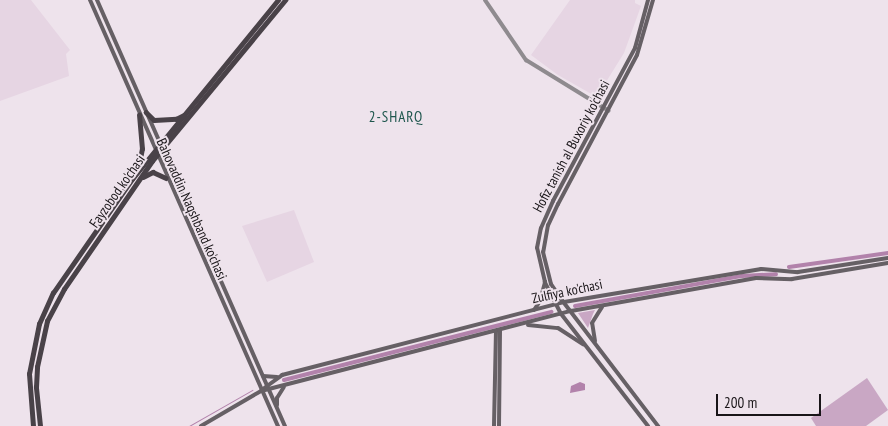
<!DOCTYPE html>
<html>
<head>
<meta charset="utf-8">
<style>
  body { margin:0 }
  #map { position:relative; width:888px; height:426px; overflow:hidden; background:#eee3ec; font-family:"PT Sans Narrow",sans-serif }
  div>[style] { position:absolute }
  .built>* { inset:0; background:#e6d5e3 }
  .green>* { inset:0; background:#c9a7c4 }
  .water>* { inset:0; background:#b282ab }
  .stream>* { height:1px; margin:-0.5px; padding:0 0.5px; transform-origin:0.5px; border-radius:0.5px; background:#b282ab }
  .canal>* { height:4px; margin:-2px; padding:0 2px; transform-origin:2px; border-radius:2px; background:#b282ab }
  .tertiary>* { height:4px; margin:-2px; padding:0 2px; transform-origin:2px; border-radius:2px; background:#8f8b8f }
  .secondary>* { height:4px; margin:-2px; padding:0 2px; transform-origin:2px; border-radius:2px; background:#666065 }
  .primary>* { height:4.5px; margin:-2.25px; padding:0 2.25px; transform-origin:2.25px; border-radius:2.25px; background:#494248 }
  span { translate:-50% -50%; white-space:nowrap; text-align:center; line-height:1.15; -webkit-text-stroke:4px #eee3ec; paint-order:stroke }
  .street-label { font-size:14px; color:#191518 }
  .neighbourhood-label { font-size:15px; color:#1e564d; letter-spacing:1px }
  .scale { position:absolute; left:716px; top:394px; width:105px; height:22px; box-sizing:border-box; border:2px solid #191518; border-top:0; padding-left:6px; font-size:15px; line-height:18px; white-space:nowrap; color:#191518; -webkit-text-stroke:4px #eee3ec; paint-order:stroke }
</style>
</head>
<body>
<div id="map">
  <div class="built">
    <i style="clip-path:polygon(0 0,31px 0,70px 50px,66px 54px,69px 76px,0 101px)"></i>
    <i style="clip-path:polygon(570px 0,635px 0,635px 3px,641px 6px,624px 53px,606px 82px,602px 100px,558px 75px,531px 55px)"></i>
    <i style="clip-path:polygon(294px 210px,314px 262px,267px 282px,242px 226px)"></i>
  </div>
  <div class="green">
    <i style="clip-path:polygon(595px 310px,593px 314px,588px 328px,578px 313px)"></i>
    <i style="clip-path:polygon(867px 378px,888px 410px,866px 426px,816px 426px,811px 418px)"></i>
  </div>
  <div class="water">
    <i style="clip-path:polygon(580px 382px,585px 384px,585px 390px,570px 393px,571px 386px)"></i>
  </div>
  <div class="stream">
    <i style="left:189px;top:426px;width:73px;rotate:-29.7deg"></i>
  </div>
  <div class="canal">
    <i style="left:789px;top:267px;width:100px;rotate:-8deg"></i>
    <i style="left:575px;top:306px;width:170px;rotate:-10.2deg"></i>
    <i style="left:742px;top:276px;width:34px;rotate:-3deg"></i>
    <i style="left:284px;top:380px;width:276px;rotate:-14.3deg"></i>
  </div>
  <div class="tertiary">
    <i style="left:485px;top:0;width:73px;rotate:55.7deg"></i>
    <i style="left:526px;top:60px;width:97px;rotate:31.6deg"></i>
  </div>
  <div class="secondary">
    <i style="left:90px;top:0;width:466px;rotate:66.2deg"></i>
    <i style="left:97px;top:0;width:466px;rotate:66.2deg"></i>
    <i style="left:653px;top:0;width:57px;rotate:106.2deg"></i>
    <i style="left:637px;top:55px;width:169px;rotate:117.9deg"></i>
    <i style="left:558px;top:204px;width:23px;rotate:115deg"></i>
    <i style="left:548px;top:225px;width:27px;rotate:100deg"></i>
    <i style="left:543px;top:252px;width:33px;rotate:76deg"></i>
    <i style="left:551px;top:284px;width:18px;rotate:56deg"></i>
    <i style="left:561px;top:299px;width:160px;rotate:52.6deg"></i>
    <i style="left:534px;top:310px;width:11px;rotate:-56deg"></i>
    <i style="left:540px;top:301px;width:20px;rotate:-75deg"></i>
    <i style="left:528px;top:325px;width:30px;rotate:6deg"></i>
    <i style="left:558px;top:328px;width:30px;rotate:33deg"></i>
    <i style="left:595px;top:341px;width:18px;rotate:-99deg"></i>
    <i style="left:592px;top:323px;width:19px;rotate:-58deg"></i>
    <i style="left:263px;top:376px;width:14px;rotate:4deg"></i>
    <i style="left:263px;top:389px;width:24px;rotate:-36deg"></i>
    <i style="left:282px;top:375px;width:291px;rotate:-14.5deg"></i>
    <i style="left:564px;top:302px;width:200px;rotate:-9.5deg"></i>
    <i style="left:761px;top:269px;width:37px;rotate:5deg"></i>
    <i style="left:798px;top:272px;width:91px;rotate:-8.8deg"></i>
    <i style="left:277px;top:405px;width:7px;rotate:-90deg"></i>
    <i style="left:277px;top:398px;width:13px;rotate:-58deg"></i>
    <i style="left:201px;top:426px;width:69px;rotate:-30.3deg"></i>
    <i style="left:261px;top:391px;width:320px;rotate:-14.5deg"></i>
    <i style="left:571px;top:311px;width:188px;rotate:-10.1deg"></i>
    <i style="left:756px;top:278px;width:36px;rotate:2deg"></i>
    <i style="left:792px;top:279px;width:97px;rotate:-9.5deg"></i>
    <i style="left:494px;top:426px;width:95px;rotate:-88.8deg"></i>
    <i style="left:499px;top:426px;width:96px;rotate:-89.4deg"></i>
    <i style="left:648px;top:426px;width:142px;rotate:-127.8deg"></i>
    <i style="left:561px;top:314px;width:36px;rotate:-117deg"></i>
    <i style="left:545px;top:282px;width:35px;rotate:-103deg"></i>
    <i style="left:537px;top:248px;width:20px;rotate:-79deg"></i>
    <i style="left:541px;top:228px;width:30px;rotate:-66deg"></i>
    <i style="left:553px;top:201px;width:174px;rotate:-61.8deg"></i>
    <i style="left:635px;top:48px;width:50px;rotate:-74.8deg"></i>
  </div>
  <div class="primary">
    <i style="left:146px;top:112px;width:11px;rotate:45deg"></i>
    <i style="left:154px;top:120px;width:22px;rotate:-3deg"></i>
    <i style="left:176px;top:119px;width:9px;rotate:-27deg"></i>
    <i style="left:138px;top:169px;width:20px;rotate:-79deg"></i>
    <i style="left:142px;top:149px;width:34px;rotate:-95deg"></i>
    <i style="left:143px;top:177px;width:11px;rotate:-27deg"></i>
    <i style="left:153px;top:172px;width:14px;rotate:25deg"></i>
    <i style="left:33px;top:426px;width:52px;rotate:-94.4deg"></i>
    <i style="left:29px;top:374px;width:51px;rotate:-78.7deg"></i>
    <i style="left:39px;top:324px;width:34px;rotate:-66deg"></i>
    <i style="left:53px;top:293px;width:139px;rotate:-55.3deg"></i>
    <i style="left:132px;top:179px;width:231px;rotate:-50.8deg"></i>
    <i style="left:40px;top:426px;width:39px;rotate:-96deg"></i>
    <i style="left:36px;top:387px;width:20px;rotate:-87deg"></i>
    <i style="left:37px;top:367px;width:47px;rotate:-77.7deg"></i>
    <i style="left:47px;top:321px;width:36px;rotate:-62deg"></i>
    <i style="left:64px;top:289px;width:155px;rotate:-55.5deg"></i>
    <i style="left:152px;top:161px;width:209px;rotate:-50.4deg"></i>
  </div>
  <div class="street-label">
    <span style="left:571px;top:146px;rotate:-62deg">Hofiz tanish al Buxoriy ko'chasi</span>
    <span style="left:117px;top:191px;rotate:-55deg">Fayzobod ko'chasi</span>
    <span style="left:192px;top:209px;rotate:66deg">Bahovaddin Naqshband ko'chasi</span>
    <span style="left:567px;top:291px;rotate:-12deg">Zulfiya ko'chasi</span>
  </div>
  <div class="neighbourhood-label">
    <span style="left:396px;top:117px">2-SHARQ</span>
  </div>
  <div class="scale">200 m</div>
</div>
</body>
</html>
